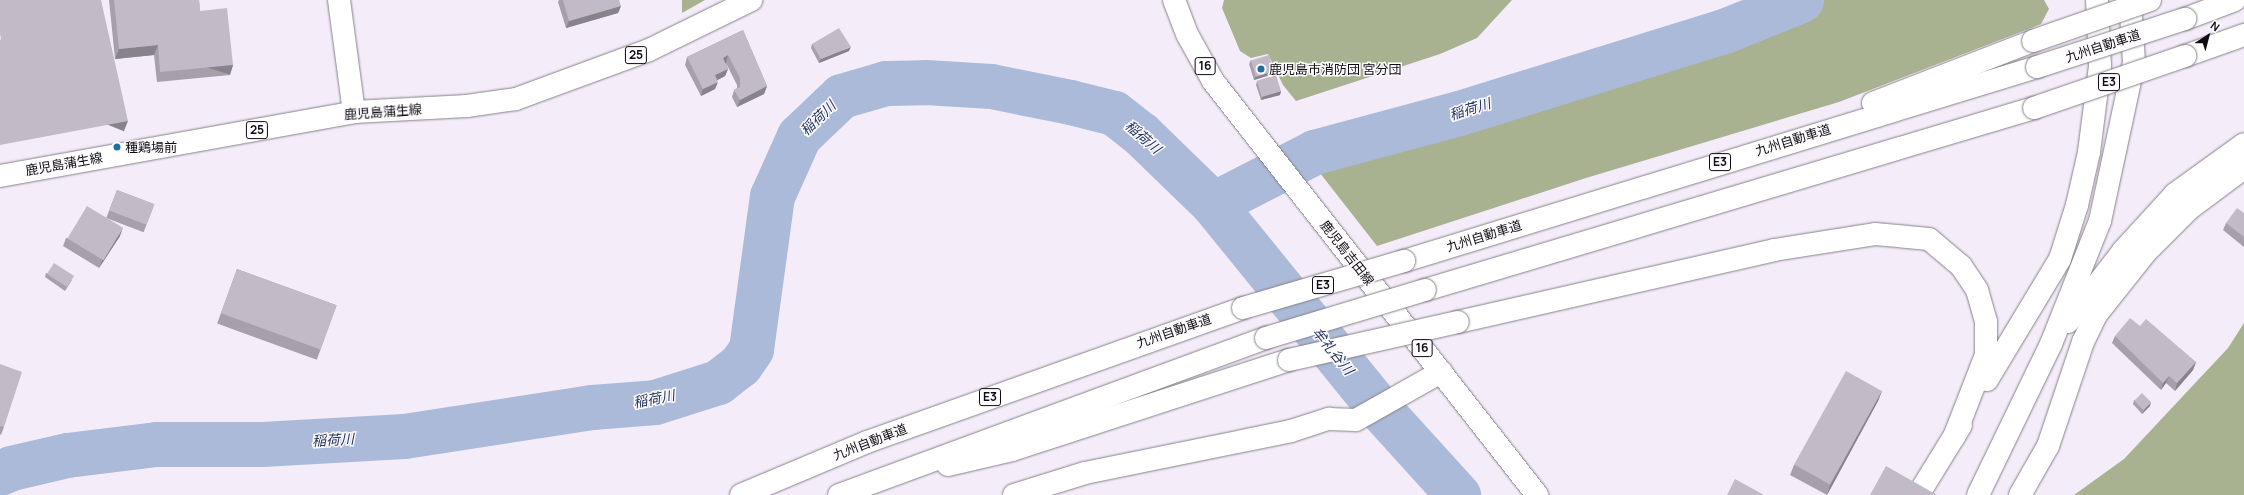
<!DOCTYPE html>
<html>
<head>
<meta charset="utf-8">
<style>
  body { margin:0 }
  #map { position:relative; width:2244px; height:495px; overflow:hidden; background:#f5ecf9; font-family:Manrope,"Noto Sans JP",sans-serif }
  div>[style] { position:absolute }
  .forest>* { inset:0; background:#a8b190 }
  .river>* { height:45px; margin:-22.5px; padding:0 22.5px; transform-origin:22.5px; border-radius:22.5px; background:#abbad9 }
  .roads { filter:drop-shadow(0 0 1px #87808b) drop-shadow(0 0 1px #87808b) }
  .minor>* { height:22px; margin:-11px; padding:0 11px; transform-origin:11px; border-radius:11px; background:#fff }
  .primary>* { height:22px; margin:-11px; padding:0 11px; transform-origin:11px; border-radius:11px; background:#fff }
  .motorway>* { height:22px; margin:-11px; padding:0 11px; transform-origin:11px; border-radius:11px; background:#fff }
  .bridges { filter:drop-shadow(0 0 1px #87808b) drop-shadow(0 0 1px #87808b) }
  .motorway-bridge>* { height:22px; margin:-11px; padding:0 11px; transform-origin:11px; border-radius:11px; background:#fff }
  .wall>* { inset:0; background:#a7a0aa; transform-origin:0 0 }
  .shaded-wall>* { inset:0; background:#88828b; transform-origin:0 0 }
  .building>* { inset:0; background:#c2bac6; transform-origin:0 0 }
  .dots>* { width:11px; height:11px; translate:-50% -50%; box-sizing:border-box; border:2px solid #fefcff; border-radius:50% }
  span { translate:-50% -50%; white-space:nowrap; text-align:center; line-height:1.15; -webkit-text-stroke:3px #fefcff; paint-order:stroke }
  .shield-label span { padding:1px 3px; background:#fefcff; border:1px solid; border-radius:3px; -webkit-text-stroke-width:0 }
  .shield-label { font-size:12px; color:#0e0c10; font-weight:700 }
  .street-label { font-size:13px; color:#0e0c10 }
  .poi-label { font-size:13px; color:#0e0c10 }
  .left { translate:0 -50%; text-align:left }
  .water-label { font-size:14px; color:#22355e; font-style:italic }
  .north { position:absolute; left:2188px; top:16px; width:40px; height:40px; -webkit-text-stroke:3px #fefcff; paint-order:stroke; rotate:36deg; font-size:11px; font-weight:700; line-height:16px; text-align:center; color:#0e0c10 }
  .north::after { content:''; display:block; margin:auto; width:14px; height:18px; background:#0e0c10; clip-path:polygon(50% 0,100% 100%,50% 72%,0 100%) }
</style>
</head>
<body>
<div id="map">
  <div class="forest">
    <i style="clip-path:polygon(682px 0,705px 0,682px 13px)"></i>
    <i style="clip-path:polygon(1224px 0,1512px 0,1477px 38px,1440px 54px,1296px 101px,1283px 85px,1268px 54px,1251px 58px,1240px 51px,1222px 8px)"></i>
    <i style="clip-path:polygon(1824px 0,2044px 0,2049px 9px,2041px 24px,1839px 102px,1586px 178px,1377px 246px,1316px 168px,1328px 160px,1397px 145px,1517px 109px,1783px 25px)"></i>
    <i style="clip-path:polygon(2244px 323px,2244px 495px,2074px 495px,2124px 459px,2228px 348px)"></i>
  </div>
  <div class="river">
    <i style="left:1213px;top:204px;width:114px;rotate:-27.2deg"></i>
    <i style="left:1314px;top:152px;width:150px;rotate:-15.1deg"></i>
    <i style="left:1459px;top:113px;width:277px;rotate:-17.2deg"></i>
    <i style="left:1724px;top:31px;width:83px;rotate:-21.9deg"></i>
    <i style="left:0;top:473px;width:12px;rotate:-24deg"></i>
    <i style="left:11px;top:468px;width:57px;rotate:-13.1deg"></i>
    <i style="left:67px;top:455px;width:90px;rotate:-7deg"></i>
    <i style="left:156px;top:444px;width:106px"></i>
    <i style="left:262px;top:444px;width:142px;rotate:-3.2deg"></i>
    <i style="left:404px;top:436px;width:190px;rotate:-8.8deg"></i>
    <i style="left:592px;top:407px;width:63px;rotate:-4.5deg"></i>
    <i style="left:655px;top:402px;width:66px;rotate:-17.6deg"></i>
    <i style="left:718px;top:382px;width:28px;rotate:-38deg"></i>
    <i style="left:740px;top:365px;width:19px;rotate:-55deg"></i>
    <i style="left:751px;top:349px;width:154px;rotate:-82.2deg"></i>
    <i style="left:772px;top:196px;width:66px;rotate:-65.8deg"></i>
    <i style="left:799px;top:136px;width:58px;rotate:-43.6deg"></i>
    <i style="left:841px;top:96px;width:47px;rotate:-16.1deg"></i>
    <i style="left:886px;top:83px;width:39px;rotate:-1deg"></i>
    <i style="left:925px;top:82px;width:66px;rotate:3.5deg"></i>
    <i style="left:991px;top:86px;width:81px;rotate:11.4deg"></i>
    <i style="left:1070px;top:102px;width:45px;rotate:14deg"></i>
    <i style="left:1114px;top:113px;width:34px;rotate:38deg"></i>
    <i style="left:1141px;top:134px;width:100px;rotate:44.2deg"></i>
    <i style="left:1213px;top:204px;width:263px;rotate:50.9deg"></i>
    <i style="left:1379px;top:408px;width:118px;rotate:47.8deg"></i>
  </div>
  <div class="roads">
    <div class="minor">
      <i style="left:339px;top:0;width:113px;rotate:82.4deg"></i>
      <i style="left:1014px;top:495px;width:74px;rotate:-17.2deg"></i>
      <i style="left:1085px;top:473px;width:210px;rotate:-11.5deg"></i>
      <i style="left:1291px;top:431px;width:40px;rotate:-18deg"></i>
      <i style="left:1329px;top:419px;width:27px;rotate:2deg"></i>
      <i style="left:1356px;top:420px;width:98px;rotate:-29.5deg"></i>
      <i style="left:2020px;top:495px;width:56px;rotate:-60.3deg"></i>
      <i style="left:2048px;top:446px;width:110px;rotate:-71.4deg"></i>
      <i style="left:2083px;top:342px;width:30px;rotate:-64deg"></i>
      <i style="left:2096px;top:315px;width:80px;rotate:-51.6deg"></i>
      <i style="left:2146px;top:252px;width:61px;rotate:-45deg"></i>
      <i style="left:2189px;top:209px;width:69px;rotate:-36.7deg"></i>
    </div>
    <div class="primary">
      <i style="left:1174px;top:0;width:36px;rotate:69deg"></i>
      <i style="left:1187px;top:34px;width:54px;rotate:61deg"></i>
      <i style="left:1213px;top:81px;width:526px;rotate:51.95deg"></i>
      <i style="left:0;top:176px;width:360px;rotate:-10.2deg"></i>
      <i style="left:354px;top:112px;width:113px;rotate:-3deg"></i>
      <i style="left:467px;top:106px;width:49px;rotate:-8.1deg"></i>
      <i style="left:516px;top:99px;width:142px;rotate:-20.2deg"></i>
      <i style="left:649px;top:50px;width:114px;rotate:-26.1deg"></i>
    </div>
    <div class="motorway">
      <i style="left:2185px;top:19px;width:53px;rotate:-20.8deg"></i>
      <i style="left:2185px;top:56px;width:63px;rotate:-19.6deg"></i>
      <i style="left:1873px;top:103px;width:172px;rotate:-21.2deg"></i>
      <i style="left:1404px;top:261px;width:662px;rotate:-17.04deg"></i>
      <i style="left:1425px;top:290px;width:636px;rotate:-16.64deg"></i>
      <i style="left:1458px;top:322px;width:324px;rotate:-12.8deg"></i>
      <i style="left:1774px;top:250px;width:102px;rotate:-9deg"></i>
      <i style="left:1875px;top:234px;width:54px;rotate:5.3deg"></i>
      <i style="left:1929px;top:239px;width:42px;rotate:40.2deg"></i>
      <i style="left:1961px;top:266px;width:29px;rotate:56deg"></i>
      <i style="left:1977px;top:290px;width:33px;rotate:74deg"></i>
      <i style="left:1986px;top:322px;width:33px;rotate:90deg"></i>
      <i style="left:1986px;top:355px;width:88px;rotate:111.3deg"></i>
      <i style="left:2068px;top:322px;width:90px;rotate:-52.2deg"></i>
      <i style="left:2123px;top:251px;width:77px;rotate:-47.6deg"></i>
      <i style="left:2175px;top:194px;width:85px;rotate:-35.9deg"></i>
      <i style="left:1987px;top:380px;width:141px;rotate:-58.9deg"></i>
      <i style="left:2060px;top:259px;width:57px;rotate:-72.5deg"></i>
      <i style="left:2077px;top:205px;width:54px;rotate:-77.2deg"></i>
      <i style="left:2089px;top:152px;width:87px;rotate:-82.7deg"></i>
      <i style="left:2100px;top:66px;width:66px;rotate:-92.6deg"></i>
      <i style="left:948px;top:465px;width:66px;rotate:-13.2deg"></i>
      <i style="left:1012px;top:450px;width:291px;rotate:-18deg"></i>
      <i style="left:741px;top:495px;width:137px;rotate:-22.8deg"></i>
      <i style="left:867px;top:442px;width:399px;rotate:-19.6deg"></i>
      <i style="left:839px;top:495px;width:455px;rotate:-20.2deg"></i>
      <i style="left:1918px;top:495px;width:82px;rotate:-58.4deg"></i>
      <i style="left:1978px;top:495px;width:168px;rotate:-64.2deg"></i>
      <i style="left:2051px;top:344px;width:132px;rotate:-68.3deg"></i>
      <i style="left:2100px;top:221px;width:163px;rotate:-77.9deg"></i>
      <i style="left:2134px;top:62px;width:62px;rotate:-93.7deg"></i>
    </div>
  </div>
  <div class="bridges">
    <div class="motorway-bridge">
      <i style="left:2033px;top:41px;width:124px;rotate:-19.3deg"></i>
      <i style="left:2037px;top:67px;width:156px;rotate:-18deg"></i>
      <i style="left:2034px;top:108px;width:160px;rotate:-19deg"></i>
      <i style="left:1243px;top:308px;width:168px;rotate:-16.3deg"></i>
      <i style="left:1266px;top:338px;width:166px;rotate:-16.8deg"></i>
      <i style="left:1289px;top:360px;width:173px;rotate:-12.7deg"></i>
    </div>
  </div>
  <div class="wall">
    <i style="clip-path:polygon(109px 0,199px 0,200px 11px,233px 65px,230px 75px,157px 82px,154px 55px,115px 59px)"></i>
    <i style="clip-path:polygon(559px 0,563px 0,621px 6px,618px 13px,566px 28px,558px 2px)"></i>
    <i style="clip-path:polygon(743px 30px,767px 86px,764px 94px,737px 107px,732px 97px,734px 90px,737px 88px,737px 85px,726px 63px,728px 69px,725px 76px,717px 80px,715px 89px,701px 96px,685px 65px,687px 57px)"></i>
    <i style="clip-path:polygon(812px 44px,849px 51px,819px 63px,811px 48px)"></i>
    <i style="clip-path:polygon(1251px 60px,1274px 71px,1273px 74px,1254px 80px,1249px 64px)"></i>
    <i style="clip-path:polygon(1257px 81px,1281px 91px,1280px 95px,1261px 100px,1256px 85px)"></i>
    <i style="left:117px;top:190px;width:40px;height:30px;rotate:21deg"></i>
    <i style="clip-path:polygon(2244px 213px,2244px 247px,2223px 230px,2226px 223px)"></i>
    <i style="clip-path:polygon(120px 236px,99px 268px,63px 246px,66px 238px)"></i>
    <i style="left:237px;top:269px;width:106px;height:58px;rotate:20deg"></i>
    <i style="clip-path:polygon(46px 273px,72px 280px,65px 291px,45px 277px)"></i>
    <i style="clip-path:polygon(2140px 326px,2196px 362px,2193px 370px,2175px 391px,2166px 383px,2161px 390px,2112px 343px,2115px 336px)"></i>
    <i style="clip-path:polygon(0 364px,4px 427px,1px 435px,0 434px)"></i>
    <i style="clip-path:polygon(1882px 391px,1878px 401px,1827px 495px,1790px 475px,1794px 465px)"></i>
    <i style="clip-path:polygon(2134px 400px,2150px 406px,2142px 414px,2133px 404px)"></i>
  </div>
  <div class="shaded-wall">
    <i style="clip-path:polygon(621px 6px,618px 13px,566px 28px,569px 21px)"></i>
    <i style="clip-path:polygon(158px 45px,154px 55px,115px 59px,119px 49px)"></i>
    <i style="clip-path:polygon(851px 47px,849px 51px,819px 63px,821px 59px)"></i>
    <i style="clip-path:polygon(728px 55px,726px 63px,721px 66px,723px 58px)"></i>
    <i style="left:233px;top:65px;width:10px;height:73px;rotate:107deg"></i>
    <i style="clip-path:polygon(728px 69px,725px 76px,712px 83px,715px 75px)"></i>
    <i style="clip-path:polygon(1274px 71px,1273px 74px,1254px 80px,1256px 76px)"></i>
    <i style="clip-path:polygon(718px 82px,715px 89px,701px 96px,703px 89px)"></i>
    <i style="clip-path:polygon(767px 86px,764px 94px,737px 107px,740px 100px)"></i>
    <i style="clip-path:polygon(1281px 91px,1280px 95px,1261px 100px,1263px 96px)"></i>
    <i style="left:128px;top:121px;width:11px;height:130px;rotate:112deg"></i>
    <i style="clip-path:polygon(123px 228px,120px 236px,99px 268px,102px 261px)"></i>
    <i style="clip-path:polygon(2196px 362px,2193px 370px,2175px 391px,2177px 383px)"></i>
    <i style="clip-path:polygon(2169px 376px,2166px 383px,2161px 390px,2163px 383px)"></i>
    <i style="clip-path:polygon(1882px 391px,1878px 401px,1827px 495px,1830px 485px)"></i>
    <i style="clip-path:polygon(2151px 402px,2150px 406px,2142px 414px,2144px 410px)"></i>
  </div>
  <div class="building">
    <i style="clip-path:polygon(0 0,101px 0,128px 121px,0 145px,0 40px,1px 39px,0 34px)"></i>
    <i style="clip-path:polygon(114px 0,199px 0,200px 11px,227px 8px,233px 65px,160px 72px,158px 45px,119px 49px)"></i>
    <i style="clip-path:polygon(563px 0,619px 0,621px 6px,569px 21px)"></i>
    <i style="clip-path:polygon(839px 28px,851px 47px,821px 59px,812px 44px)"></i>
    <i style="clip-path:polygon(743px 30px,767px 86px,740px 100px,734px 90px,740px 87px,740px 78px,728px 55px,723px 58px,728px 69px,715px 75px,718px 82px,703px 89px,687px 57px)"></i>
    <i style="left:1269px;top:55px;width:17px;height:19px;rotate:73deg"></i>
    <i style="left:1276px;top:75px;width:17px;height:20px;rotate:73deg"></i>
    <i style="left:117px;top:190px;width:40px;height:22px;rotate:21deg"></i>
    <i style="left:87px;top:206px;width:42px;height:38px;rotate:31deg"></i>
    <i style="clip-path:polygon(2237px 208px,2244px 213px,2244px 237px,2226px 223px)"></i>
    <i style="left:54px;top:263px;width:24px;height:13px;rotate:33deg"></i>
    <i style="left:237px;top:269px;width:106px;height:47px;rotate:20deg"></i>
    <i style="clip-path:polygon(2130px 318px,2140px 326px,2146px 319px,2196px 362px,2177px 383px,2169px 376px,2163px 383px,2115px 336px)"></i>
    <i style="clip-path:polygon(0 364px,22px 372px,4px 427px,0 426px)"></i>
    <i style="left:1846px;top:371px;width:41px;height:107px;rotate:29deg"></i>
    <i style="left:2142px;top:393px;width:13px;height:11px;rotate:45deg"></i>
    <i style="clip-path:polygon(1886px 466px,1937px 495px,1870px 495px)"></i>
    <i style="clip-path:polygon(1735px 479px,1764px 495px,1727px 495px)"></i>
  </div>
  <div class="dots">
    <i style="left:1261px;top:69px;background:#1d71a2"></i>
    <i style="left:117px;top:147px;background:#1d71a2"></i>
  </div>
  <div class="shield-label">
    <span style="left:636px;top:55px">25</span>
    <span style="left:1205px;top:66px">16</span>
    <span style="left:2109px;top:82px">E3</span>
    <span style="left:257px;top:130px">25</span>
    <span style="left:1720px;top:162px">E3</span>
    <span style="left:1323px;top:285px">E3</span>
    <span style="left:1422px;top:348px">16</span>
    <span style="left:990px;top:397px">E3</span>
  </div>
  <div class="street-label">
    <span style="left:2103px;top:46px;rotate:-18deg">九州自動車道</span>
    <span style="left:383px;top:112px;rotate:-4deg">鹿児島蒲生線</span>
    <span style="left:1793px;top:140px;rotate:-17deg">九州自動車道</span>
    <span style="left:64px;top:164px;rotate:-10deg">鹿児島蒲生線</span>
    <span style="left:1484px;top:236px;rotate:-17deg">九州自動車道</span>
    <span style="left:1347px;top:253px;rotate:52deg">鹿児島吉田線</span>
    <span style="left:1174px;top:331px;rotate:-19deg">九州自動車道</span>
    <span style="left:870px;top:442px;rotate:-21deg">九州自動車道</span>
  </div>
  <div class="poi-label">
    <span class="left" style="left:1269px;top:69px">鹿児島市消防団 宮分団</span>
    <span class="left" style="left:125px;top:147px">種鶏場前</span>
  </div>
  <div class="water-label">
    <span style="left:1470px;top:109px;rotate:-17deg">稲荷川</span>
    <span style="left:818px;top:118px;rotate:-44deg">稲荷川</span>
    <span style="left:1143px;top:137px;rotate:41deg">稲荷川</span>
    <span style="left:1333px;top:351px;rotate:51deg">牟礼谷川</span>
    <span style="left:654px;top:399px;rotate:-11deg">稲荷川</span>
    <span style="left:333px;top:440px;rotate:-3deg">稲荷川</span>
  </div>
  <div class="north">N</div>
</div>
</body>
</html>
